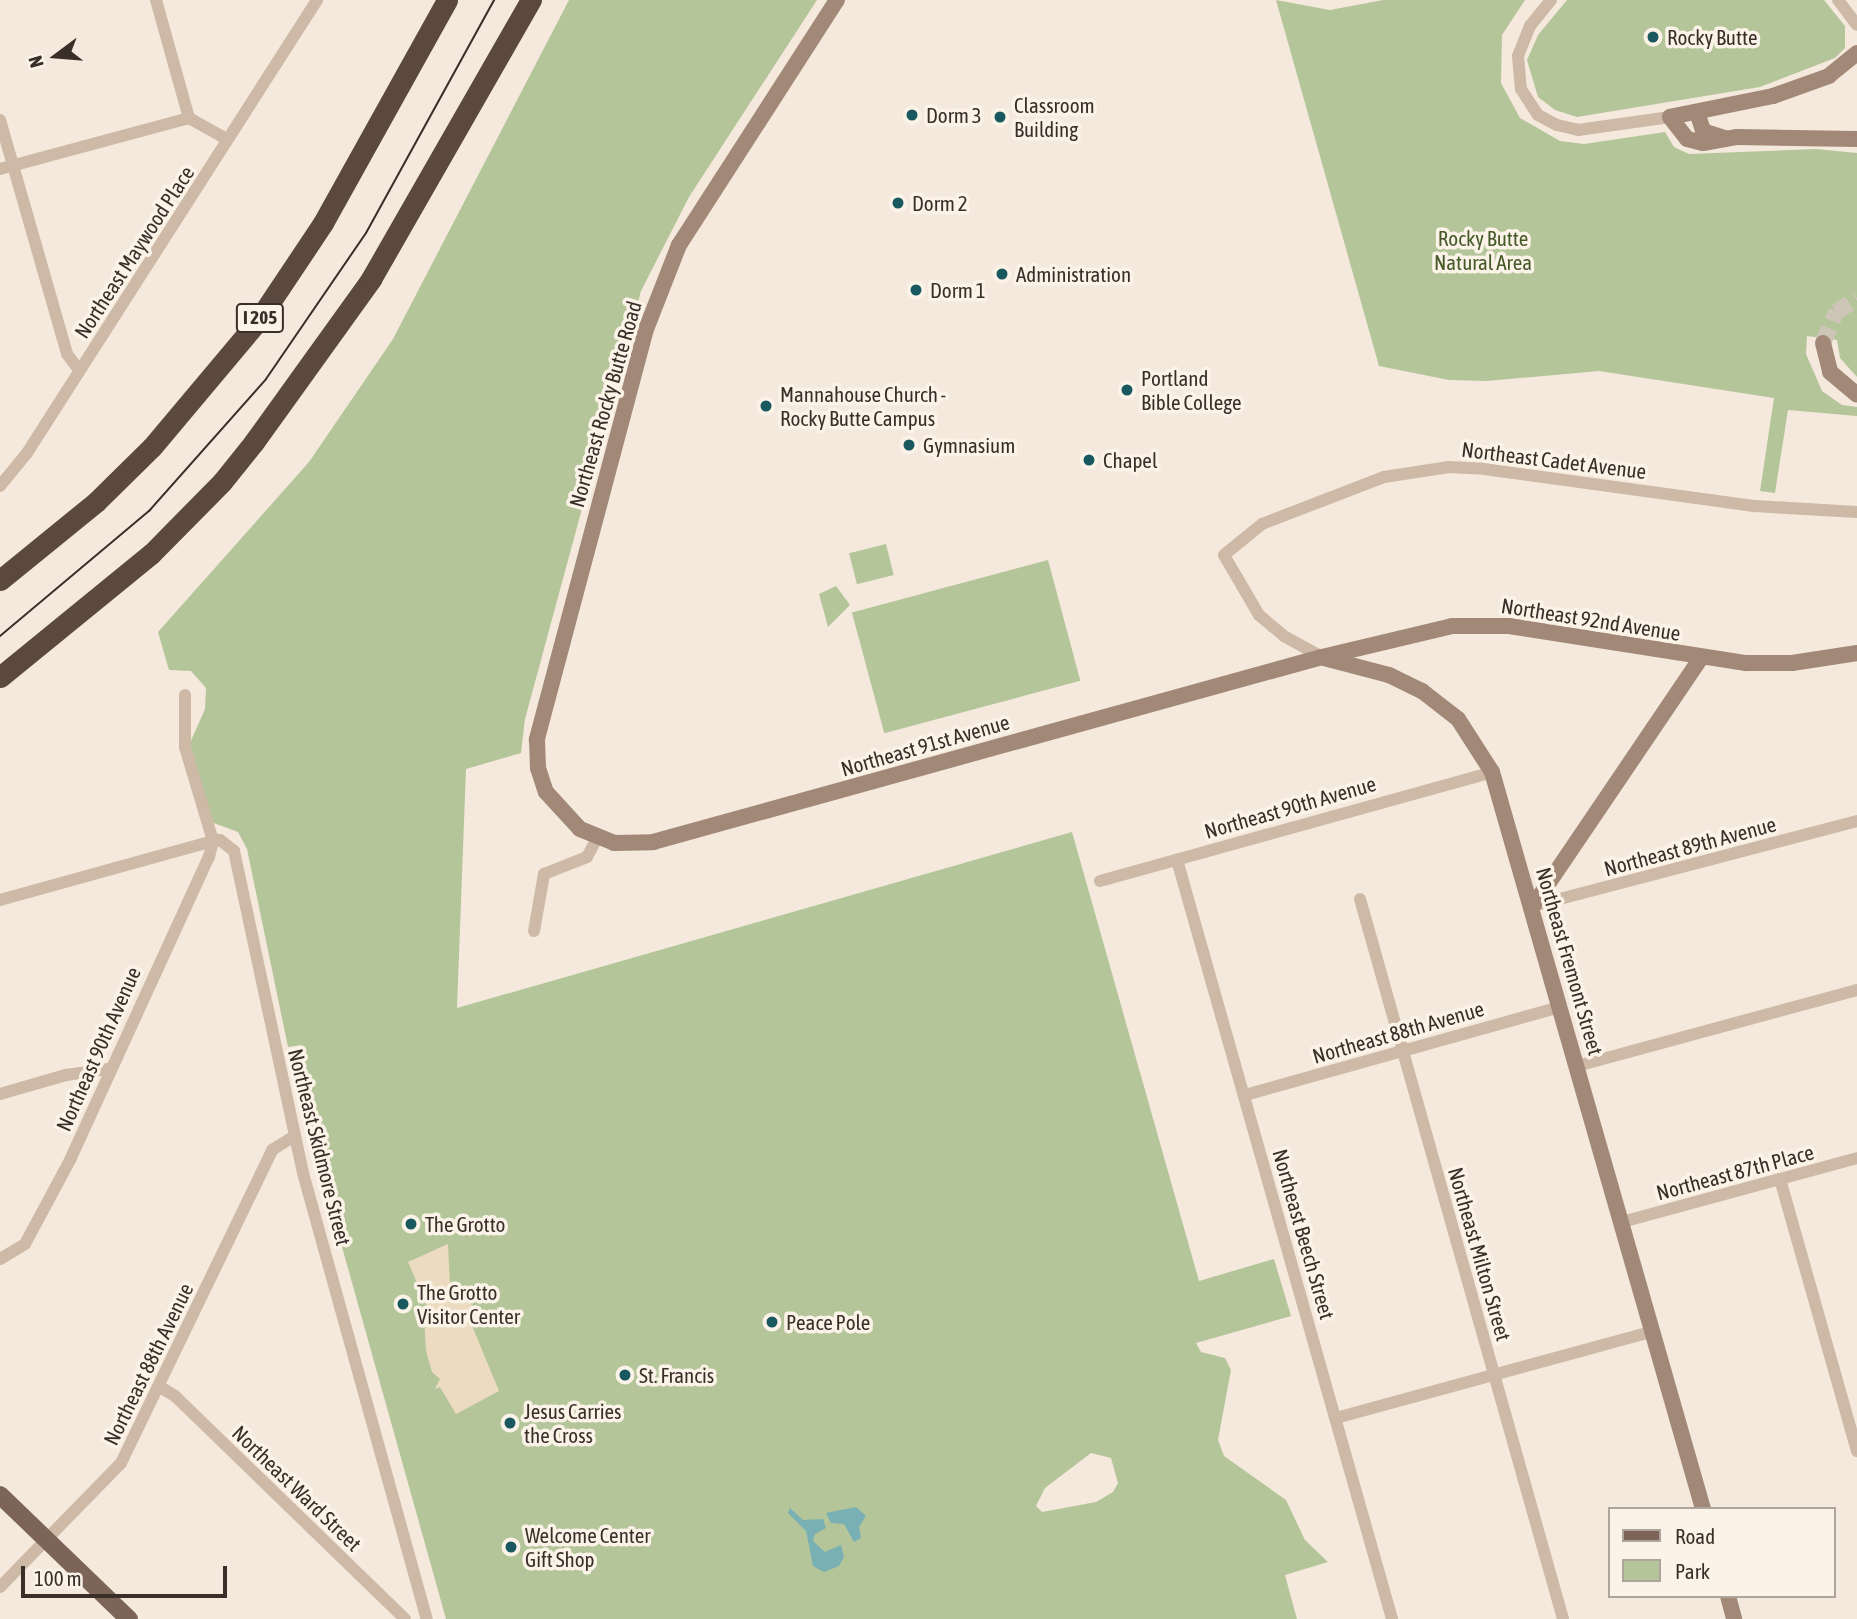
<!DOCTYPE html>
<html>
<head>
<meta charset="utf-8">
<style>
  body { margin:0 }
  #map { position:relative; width:1857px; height:1619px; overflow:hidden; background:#f4e9dc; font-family:"Asap Condensed",sans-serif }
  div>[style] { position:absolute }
  .green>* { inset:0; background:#b5c59a; transform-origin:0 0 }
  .plaza>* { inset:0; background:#eddbc1 }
  .water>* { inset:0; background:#78b0b4 }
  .secondary-tunnel>* { height:16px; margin-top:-8px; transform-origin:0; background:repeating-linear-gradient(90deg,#cfc4b8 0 16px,transparent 0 24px) }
  .street>* { height:12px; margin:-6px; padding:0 6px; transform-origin:6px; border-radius:6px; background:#cdb9a6 }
  .secondary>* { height:16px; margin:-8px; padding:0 8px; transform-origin:8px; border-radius:8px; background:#a18877 }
  .primary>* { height:18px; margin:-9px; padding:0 9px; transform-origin:9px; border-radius:9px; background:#7c6557 }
  .highway>* { height:21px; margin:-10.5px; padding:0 10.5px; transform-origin:10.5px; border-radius:10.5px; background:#5b483e }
  .tram>* { height:2px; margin:-1px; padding:0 1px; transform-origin:1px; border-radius:1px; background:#392e28 }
  .dots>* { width:19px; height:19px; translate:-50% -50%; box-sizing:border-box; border:4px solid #fbf3e8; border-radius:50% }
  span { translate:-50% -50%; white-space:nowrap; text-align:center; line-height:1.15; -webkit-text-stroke:7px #fbf3e8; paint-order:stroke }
  .shield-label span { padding:2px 5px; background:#fbf3e8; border:2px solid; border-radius:5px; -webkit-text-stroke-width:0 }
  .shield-label { font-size:19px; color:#392e28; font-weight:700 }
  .poi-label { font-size:21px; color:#392e28 }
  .left { translate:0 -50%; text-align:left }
  .park-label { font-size:21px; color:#465929 }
  .street-label { font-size:21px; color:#392e28 }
  .legend { position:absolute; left:1608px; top:1507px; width:228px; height:91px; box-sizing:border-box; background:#fbf3e8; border:2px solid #ada49b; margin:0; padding:9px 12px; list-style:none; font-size:21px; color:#392e28 }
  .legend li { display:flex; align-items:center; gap:14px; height:35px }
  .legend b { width:35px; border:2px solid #ada49b }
  .north { position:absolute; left:21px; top:21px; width:70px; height:70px; -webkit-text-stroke:5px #fbf3e8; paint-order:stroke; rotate:254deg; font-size:19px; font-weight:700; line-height:28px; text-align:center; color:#392e28 }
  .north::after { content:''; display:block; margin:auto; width:24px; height:32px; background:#392e28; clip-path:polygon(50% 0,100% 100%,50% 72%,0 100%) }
  .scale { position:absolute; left:21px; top:1566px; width:206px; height:32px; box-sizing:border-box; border:4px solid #392e28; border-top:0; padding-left:9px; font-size:21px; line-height:24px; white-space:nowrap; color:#392e28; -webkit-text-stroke:5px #fbf3e8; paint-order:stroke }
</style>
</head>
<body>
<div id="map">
  <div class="green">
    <i style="clip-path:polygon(evenodd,569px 0,817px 0,689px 197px,641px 291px,525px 719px,521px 753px,466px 769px,457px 1008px,1072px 832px,1199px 1281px,1274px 1259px,1291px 1316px,1196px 1343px,1201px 1352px,1225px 1358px,1231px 1370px,1218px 1440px,1224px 1456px,1286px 1500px,1305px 1540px,1328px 1562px,1285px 1575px,1297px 1619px,446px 1619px,311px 1136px,302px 1045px,288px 1047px,247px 849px,238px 832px,211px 822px,190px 743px,205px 709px,206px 688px,191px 671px,169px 670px,158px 632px,309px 462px,393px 339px,569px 0,1091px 1453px,1111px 1458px,1118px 1483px,1113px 1492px,1096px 1502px,1042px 1512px,1036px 1506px,1045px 1488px,1091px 1453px)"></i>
    <i style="clip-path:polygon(1276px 0,1330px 10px,1383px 0,1525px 0,1502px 35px,1501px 83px,1520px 118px,1560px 141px,1584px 144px,1665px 132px,1674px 147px,1689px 154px,1816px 149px,1857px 153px,1857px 377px,1840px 358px,1837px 340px,1807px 336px,1806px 354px,1822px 391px,1842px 405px,1857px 407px,1857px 416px,1788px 410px,1775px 493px,1760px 491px,1774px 398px,1599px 371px,1486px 381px,1449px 380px,1379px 366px)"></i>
    <i style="clip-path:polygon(1567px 0,1824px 0,1845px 26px,1845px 48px,1835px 58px,1760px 87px,1577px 117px,1555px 110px,1538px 97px,1527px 60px,1538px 35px)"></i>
    <i style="left:886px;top:544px;width:32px;height:38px;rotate:76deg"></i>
    <i style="left:1048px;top:560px;width:125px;height:203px;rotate:75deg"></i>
    <i style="clip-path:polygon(836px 586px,850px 605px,828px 627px,819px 594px)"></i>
  </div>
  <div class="plaza">
    <i style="clip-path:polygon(448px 1244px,450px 1286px,479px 1311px,480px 1316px,470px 1321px,499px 1391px,456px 1414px,440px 1387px,435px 1389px,440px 1379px,432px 1372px,426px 1351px,424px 1316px,430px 1313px,408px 1262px)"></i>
  </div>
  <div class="water">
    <i style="clip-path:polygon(856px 1507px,866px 1516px,859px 1527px,861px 1538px,854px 1542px,844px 1524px,831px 1523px,826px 1513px)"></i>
    <i style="clip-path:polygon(790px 1508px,803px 1520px,823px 1519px,826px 1528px,815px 1534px,813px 1541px,825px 1552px,841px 1545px,844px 1557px,839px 1566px,824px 1572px,813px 1566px,806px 1531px,788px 1513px)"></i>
  </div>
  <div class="secondary-tunnel">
    <i style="left:1823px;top:343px;width:34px;rotate:-67deg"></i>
    <i style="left:1836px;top:312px;width:25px;rotate:-32deg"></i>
  </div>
  <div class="street">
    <i style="left:156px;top:0;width:123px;rotate:74.4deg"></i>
    <i style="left:189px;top:118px;width:41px;rotate:29.1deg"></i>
    <i style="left:1551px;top:0;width:33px;rotate:129deg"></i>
    <i style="left:1530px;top:26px;width:32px;rotate:112deg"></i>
    <i style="left:1518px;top:56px;width:33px;rotate:85deg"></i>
    <i style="left:1521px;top:89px;width:31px;rotate:57deg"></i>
    <i style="left:1538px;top:115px;width:21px;rotate:28deg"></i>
    <i style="left:1557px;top:125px;width:22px;rotate:13deg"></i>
    <i style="left:1578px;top:130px;width:93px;rotate:-8deg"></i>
    <i style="left:1838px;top:0;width:31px;rotate:53deg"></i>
    <i style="left:0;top:120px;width:243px;rotate:74deg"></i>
    <i style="left:67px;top:354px;width:20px;rotate:53deg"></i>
    <i style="left:0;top:169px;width:196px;rotate:-15.1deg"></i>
    <i style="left:0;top:486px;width:43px;rotate:-50.7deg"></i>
    <i style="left:27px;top:453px;width:538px;rotate:-57.37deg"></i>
    <i style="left:1322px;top:657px;width:43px;rotate:-151.1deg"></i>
    <i style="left:1284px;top:636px;width:33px;rotate:-140deg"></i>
    <i style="left:1259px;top:615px;width:69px;rotate:-120.3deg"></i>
    <i style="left:1224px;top:555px;width:49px;rotate:-39.2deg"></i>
    <i style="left:1262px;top:524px;width:131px;rotate:-21.1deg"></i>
    <i style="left:1384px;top:477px;width:66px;rotate:-8.7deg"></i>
    <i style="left:1449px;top:467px;width:35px;rotate:3deg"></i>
    <i style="left:1484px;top:469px;width:274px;rotate:7.8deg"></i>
    <i style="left:1755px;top:506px;width:102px;rotate:3.4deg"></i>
    <i style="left:1177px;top:860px;width:789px;rotate:74.18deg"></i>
    <i style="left:1100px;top:881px;width:407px;rotate:-15.5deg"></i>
    <i style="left:1360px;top:899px;width:748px;rotate:74.25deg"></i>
    <i style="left:0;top:900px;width:221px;rotate:-15.5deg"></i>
    <i style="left:213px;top:841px;width:7px;rotate:-8deg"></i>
    <i style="left:220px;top:840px;width:18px;rotate:38deg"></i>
    <i style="left:234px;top:851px;width:329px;rotate:77.9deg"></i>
    <i style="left:303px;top:1173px;width:463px;rotate:74.5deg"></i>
    <i style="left:1533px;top:906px;width:335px;rotate:-14.7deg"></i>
    <i style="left:534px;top:931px;width:58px;rotate:-80deg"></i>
    <i style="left:544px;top:874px;width:46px;rotate:-21.6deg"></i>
    <i style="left:587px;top:857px;width:21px;rotate:-62deg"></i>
    <i style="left:1577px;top:1066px;width:290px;rotate:-15.2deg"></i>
    <i style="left:0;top:1094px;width:69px;rotate:-16.1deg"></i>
    <i style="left:66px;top:1075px;width:42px;rotate:-8.1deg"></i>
    <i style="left:1245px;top:1095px;width:327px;rotate:-15.6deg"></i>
    <i style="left:1780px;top:1179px;width:283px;rotate:74.2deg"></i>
    <i style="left:1622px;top:1222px;width:244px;rotate:-15.2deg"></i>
    <i style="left:0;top:1259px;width:29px;rotate:-31deg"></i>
    <i style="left:25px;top:1244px;width:95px;rotate:-61.8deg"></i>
    <i style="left:70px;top:1160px;width:333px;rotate:-65.4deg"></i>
    <i style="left:209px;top:857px;width:16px;rotate:-76deg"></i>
    <i style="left:213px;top:841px;width:98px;rotate:-106.6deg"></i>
    <i style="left:185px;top:747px;width:52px;rotate:-90deg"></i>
    <i style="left:160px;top:1387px;width:17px;rotate:31deg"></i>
    <i style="left:175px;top:1396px;width:320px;rotate:44.1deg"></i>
    <i style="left:1336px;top:1418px;width:329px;rotate:-15.3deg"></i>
    <i style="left:0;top:1587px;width:173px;rotate:-45.7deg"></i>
    <i style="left:121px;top:1463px;width:348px;rotate:-64.2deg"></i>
    <i style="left:272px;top:1150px;width:26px;rotate:-32deg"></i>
  </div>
  <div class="secondary">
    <i style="left:837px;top:0;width:292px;rotate:122.8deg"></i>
    <i style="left:679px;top:245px;width:90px;rotate:111.4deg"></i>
    <i style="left:646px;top:329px;width:425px;rotate:104.9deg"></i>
    <i style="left:537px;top:740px;width:28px;rotate:88deg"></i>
    <i style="left:538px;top:768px;width:25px;rotate:72deg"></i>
    <i style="left:546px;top:792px;width:50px;rotate:47.4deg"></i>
    <i style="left:580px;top:829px;width:37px;rotate:22deg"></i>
    <i style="left:614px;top:843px;width:39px;rotate:-1deg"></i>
    <i style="left:653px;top:842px;width:694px;rotate:-15.46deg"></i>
    <i style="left:1322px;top:657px;width:134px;rotate:-13.4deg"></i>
    <i style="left:1452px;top:626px;width:57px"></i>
    <i style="left:1509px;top:626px;width:240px;rotate:8.9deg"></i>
    <i style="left:1746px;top:663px;width:46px"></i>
    <i style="left:1792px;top:663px;width:66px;rotate:-8.7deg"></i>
    <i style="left:1857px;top:53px;width:36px;rotate:141deg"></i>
    <i style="left:1829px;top:76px;width:59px;rotate:160.3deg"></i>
    <i style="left:1773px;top:96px;width:105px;rotate:168.5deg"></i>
    <i style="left:1670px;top:117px;width:28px;rotate:52deg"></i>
    <i style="left:1687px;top:139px;width:16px;rotate:14deg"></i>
    <i style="left:1703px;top:143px;width:35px;rotate:-10deg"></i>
    <i style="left:1737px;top:137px;width:120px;rotate:1deg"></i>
    <i style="left:1697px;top:112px;width:20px;rotate:72deg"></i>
    <i style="left:1703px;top:131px;width:23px;rotate:18deg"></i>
    <i style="left:1823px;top:343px;width:30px;rotate:76deg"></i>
    <i style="left:1830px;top:372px;width:35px;rotate:40deg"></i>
    <i style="left:1324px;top:658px;width:67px;rotate:14.7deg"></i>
    <i style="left:1389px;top:675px;width:37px;rotate:26deg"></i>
    <i style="left:1422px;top:691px;width:46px;rotate:37.9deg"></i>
    <i style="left:1458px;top:719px;width:63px;rotate:57.3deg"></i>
    <i style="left:1492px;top:772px;width:767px;rotate:74.02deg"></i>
    <i style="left:1533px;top:906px;width:300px;rotate:-55.9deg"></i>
    <i style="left:1728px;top:1596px;width:24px;rotate:75deg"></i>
  </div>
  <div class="primary">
    <i style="left:0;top:1495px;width:179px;rotate:43.9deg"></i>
  </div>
  <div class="highway">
    <i style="left:0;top:580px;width:124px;rotate:-39.1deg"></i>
    <i style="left:96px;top:502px;width:78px;rotate:-44.5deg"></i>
    <i style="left:152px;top:447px;width:163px;rotate:-50deg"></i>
    <i style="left:257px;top:322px;width:119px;rotate:-56.3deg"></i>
    <i style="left:323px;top:223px;width:255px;rotate:-60.9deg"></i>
    <i style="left:0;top:677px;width:195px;rotate:-39.2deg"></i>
    <i style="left:151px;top:554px;width:101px;rotate:-45.4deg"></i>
    <i style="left:222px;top:482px;width:51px;rotate:-51.3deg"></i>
    <i style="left:254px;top:442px;width:201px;rotate:-54.3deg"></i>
    <i style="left:371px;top:279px;width:322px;rotate:-60.2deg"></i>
  </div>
  <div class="tram">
    <i style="left:0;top:636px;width:194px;rotate:-40deg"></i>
    <i style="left:149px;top:511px;width:176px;rotate:-48.4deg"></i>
    <i style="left:266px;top:379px;width:177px;rotate:-55.6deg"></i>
    <i style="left:366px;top:233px;width:266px;rotate:-61.2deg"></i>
  </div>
  <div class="dots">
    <i style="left:1653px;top:37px;background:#19585e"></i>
    <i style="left:912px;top:115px;background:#19585e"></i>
    <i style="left:1000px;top:117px;background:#19585e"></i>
    <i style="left:898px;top:203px;background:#19585e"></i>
    <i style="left:1002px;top:274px;background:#19585e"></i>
    <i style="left:916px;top:290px;background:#19585e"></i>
    <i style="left:1127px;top:390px;background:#19585e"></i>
    <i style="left:766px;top:406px;background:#19585e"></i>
    <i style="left:909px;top:445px;background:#19585e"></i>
    <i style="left:1089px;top:460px;background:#19585e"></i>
    <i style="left:411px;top:1224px;background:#19585e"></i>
    <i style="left:403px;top:1304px;background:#19585e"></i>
    <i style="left:772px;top:1322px;background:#19585e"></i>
    <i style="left:625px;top:1375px;background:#19585e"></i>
    <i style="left:510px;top:1423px;background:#19585e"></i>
    <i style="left:511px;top:1547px;background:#19585e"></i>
  </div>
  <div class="shield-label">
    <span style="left:260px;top:318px">I 205</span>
  </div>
  <div class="poi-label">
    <span class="left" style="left:1667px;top:37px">Rocky Butte</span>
    <span class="left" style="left:1014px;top:117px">Classroom<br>Building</span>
    <span class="left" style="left:926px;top:115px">Dorm 3</span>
    <span class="left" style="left:912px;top:203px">Dorm 2</span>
    <span class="left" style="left:1016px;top:274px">Administration</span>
    <span class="left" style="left:930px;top:290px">Dorm 1</span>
    <span class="left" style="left:1141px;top:390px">Portland<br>Bible College</span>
    <span class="left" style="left:780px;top:406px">Mannahouse Church -<br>Rocky Butte Campus</span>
    <span class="left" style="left:923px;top:445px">Gymnasium</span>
    <span class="left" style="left:1103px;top:460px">Chapel</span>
    <span class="left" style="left:425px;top:1224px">The Grotto</span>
    <span class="left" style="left:417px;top:1304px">The Grotto<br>Visitor Center</span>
    <span class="left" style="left:786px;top:1322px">Peace Pole</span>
    <span class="left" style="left:639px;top:1375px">St. Francis</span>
    <span class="left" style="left:524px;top:1423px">Jesus Carries<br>the Cross</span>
    <span class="left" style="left:525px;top:1547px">Welcome Center<br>Gift Shop</span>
  </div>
  <div class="park-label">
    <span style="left:1483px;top:250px">Rocky Butte<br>Natural Area</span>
  </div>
  <div class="street-label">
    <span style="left:134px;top:252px;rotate:-57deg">Northeast Maywood Place</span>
    <span style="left:605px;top:404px;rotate:-74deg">Northeast Rocky Butte Road</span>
    <span style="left:1554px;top:460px;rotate:7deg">Northeast Cadet Avenue</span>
    <span style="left:1591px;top:619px;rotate:9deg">Northeast 92nd Avenue</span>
    <span style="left:925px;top:745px;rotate:-16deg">Northeast 91st Avenue</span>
    <span style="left:1290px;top:807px;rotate:-16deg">Northeast 90th Avenue</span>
    <span style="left:1690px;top:846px;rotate:-15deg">Northeast 89th Avenue</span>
    <span style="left:1570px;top:961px;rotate:74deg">Northeast Fremont Street</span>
    <span style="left:1398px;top:1032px;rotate:-16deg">Northeast 88th Avenue</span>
    <span style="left:98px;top:1049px;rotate:-66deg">Northeast 90th Avenue</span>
    <span style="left:320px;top:1147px;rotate:76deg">Northeast Skidmore Street</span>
    <span style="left:1735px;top:1172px;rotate:-15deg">Northeast 87th Place</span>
    <span style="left:1304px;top:1234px;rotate:74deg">Northeast Beech Street</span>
    <span style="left:1480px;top:1254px;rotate:74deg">Northeast Milton Street</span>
    <span style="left:148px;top:1364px;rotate:-64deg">Northeast 88th Avenue</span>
    <span style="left:297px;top:1488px;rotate:44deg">Northeast Ward Street</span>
  </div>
  <ul class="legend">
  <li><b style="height:9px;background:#7c6557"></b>Road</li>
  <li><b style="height:19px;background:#b5c59a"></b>Park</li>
  </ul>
  <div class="north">N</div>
  <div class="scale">100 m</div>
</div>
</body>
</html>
